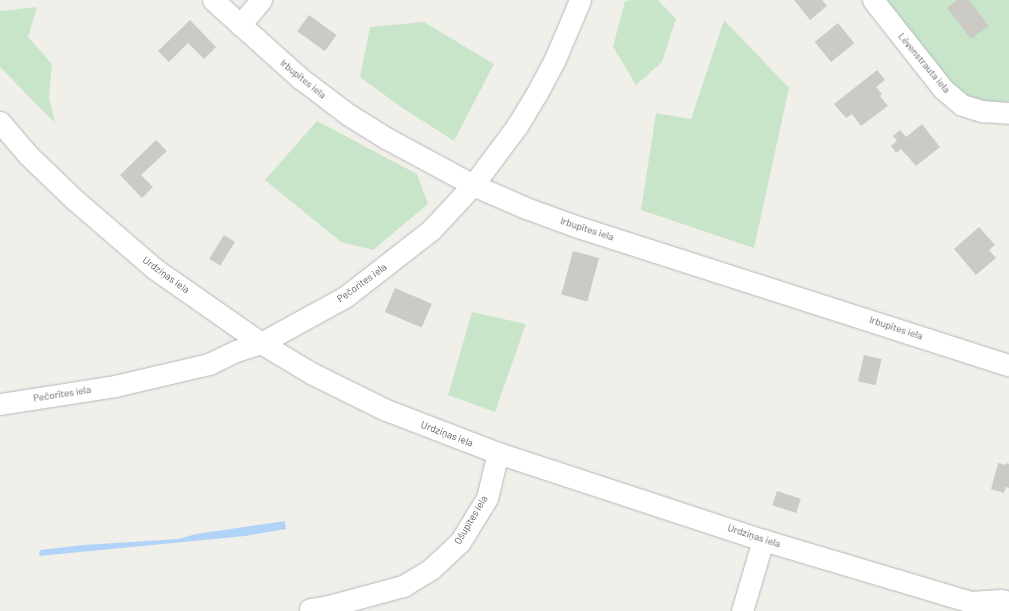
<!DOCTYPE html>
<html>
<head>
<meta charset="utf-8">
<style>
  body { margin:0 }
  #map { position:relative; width:1009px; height:611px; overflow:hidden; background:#f0efe9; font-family:Barlow,sans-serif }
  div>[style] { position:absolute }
  .green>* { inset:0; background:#c8e5ca }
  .water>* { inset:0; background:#b1d3f8 }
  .building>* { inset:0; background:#cccac5; transform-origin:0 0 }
  .roads { filter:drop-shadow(0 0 1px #b5b7bb) drop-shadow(0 0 1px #b5b7bb) }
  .minor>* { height:21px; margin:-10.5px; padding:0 10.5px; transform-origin:10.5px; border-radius:10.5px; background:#fff }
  span { translate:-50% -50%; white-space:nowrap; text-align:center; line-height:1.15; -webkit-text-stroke:4px #fff; paint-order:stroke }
  .street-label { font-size:10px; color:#606267 }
</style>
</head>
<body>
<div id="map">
  <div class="green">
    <i style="clip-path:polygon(631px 0,658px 0,676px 19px,662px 62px,636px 85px,613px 47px,625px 1px)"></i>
    <i style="clip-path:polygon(885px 0,1009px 0,1009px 101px,1004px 104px,972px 100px,953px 86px)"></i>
    <i style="clip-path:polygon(37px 7px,28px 37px,52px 64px,49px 98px,55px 123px,0 67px,0 11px)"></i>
    <i style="clip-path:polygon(724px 20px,789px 88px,754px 248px,641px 210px,656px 113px,691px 119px)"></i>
    <i style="clip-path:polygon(424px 22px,494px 64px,454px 141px,401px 107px,360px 77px,370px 27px)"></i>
    <i style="clip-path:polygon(317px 121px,417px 174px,428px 204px,373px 250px,341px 242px,265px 180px)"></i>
    <i style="clip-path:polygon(472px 312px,526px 324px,495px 412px,448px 395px)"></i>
  </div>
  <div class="water">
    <i style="clip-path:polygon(285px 521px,286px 529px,245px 536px,39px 556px,40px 550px,84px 545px,178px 539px,196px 534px)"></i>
  </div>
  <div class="building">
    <i style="clip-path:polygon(794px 0,822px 0,827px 6px,810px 20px)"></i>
    <i style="clip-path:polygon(957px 0,969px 0,989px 26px,971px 39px,947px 8px)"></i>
    <i style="left:309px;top:15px;width:34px;height:20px;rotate:36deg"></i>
    <i style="clip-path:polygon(190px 20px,216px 47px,204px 59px,188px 43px,169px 62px,158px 51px)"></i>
    <i style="left:838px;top:23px;width:26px;height:30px;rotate:51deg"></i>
    <i style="clip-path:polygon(877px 70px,885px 80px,876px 87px,882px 94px,880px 96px,888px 106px,861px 126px,852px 114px,846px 118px,834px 104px)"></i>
    <i style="clip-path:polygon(922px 124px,940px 147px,916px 166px,901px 149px,896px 153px,891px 146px,897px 141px,893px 136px,900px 130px,906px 137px)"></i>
    <i style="clip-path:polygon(156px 140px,167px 151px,141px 175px,153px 187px,142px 198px,120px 175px)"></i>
    <i style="clip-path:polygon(979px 227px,995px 245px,989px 250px,996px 258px,976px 275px,954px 249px)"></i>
    <i style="left:224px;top:235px;width:13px;height:28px;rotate:32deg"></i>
    <i style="left:573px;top:251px;width:27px;height:45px;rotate:15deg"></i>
    <i style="left:395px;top:288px;width:40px;height:26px;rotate:23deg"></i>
    <i style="left:864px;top:355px;width:18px;height:27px;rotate:13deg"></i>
    <i style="clip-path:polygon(998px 463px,1006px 465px,1006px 463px,1009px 464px,1009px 488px,1006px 487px,1004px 493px,991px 489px)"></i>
    <i style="left:777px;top:491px;width:25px;height:15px;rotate:18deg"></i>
  </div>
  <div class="roads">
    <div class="minor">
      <i style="left:213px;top:0;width:117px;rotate:41.9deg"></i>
      <i style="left:300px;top:78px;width:61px;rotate:37.1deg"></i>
      <i style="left:349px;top:115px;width:44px;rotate:31.9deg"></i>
      <i style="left:386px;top:138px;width:99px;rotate:28.4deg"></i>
      <i style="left:473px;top:185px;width:58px;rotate:23.5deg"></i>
      <i style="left:526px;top:208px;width:55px;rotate:20.1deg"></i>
      <i style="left:578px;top:227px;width:453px;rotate:17.8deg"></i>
      <i style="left:873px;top:0;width:113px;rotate:51.8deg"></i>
      <i style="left:943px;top:89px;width:25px;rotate:40deg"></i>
      <i style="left:962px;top:105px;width:21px;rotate:17deg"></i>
      <i style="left:982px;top:111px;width:27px;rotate:4deg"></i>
      <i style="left:240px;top:25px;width:33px;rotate:-50deg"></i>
      <i style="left:0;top:122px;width:43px;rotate:49.7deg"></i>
      <i style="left:28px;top:155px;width:65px;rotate:43.8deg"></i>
      <i style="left:75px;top:200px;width:106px;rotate:40.8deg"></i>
      <i style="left:155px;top:269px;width:129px;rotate:34.9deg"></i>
      <i style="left:261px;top:343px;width:58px;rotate:31deg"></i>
      <i style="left:311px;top:373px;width:84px;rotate:26.3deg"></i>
      <i style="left:386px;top:410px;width:120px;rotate:21deg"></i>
      <i style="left:498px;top:453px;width:279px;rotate:18.2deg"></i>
      <i style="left:763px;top:540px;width:217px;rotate:16.6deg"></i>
      <i style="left:971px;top:602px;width:16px;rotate:35deg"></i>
      <i style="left:0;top:404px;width:116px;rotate:-8.9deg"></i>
      <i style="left:115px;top:386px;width:97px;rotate:-13.2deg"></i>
      <i style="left:209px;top:364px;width:30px;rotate:-26deg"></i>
      <i style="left:236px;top:351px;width:26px;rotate:-18deg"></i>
      <i style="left:261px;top:343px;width:96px;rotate:-28.7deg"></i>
      <i style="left:345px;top:297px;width:109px;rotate:-37.9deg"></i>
      <i style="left:431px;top:230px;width:62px;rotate:-47deg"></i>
      <i style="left:473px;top:185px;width:74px;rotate:-53.3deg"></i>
      <i style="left:517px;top:126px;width:39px;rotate:-59deg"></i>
      <i style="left:537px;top:93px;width:38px;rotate:-62deg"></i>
      <i style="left:555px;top:59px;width:64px;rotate:-67deg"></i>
      <i style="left:971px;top:602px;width:30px;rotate:-4deg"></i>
      <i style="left:1001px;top:600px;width:8px;rotate:14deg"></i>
      <i style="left:310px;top:609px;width:19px;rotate:-9deg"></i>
      <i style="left:329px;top:606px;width:77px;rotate:-15.1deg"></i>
      <i style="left:403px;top:586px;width:33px;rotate:-31deg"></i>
      <i style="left:431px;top:569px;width:40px;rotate:-43deg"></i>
      <i style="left:460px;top:542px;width:52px;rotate:-58.5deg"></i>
      <i style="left:487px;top:498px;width:46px;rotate:-76.3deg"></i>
      <i style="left:742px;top:611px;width:74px;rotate:-73.5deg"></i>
    </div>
  </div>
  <div class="street-label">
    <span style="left:924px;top:63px;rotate:50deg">Lēvenstrauta iela</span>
    <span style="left:303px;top:79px;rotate:39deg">Irbupītes iela</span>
    <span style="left:587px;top:229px;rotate:18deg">Irbupītes iela</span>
    <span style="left:166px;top:275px;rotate:36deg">Urdziņas iela</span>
    <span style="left:362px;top:283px;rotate:-36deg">Pečorītes iela</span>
    <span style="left:896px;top:328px;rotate:18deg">Irbupītes iela</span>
    <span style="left:62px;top:394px;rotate:-9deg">Pečorītes iela</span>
    <span style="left:447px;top:434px;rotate:21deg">Urdziņas iela</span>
    <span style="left:471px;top:520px;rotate:-59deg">Ošupītes iela</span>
    <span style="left:754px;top:536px;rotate:18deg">Urdziņas iela</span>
  </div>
</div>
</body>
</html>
